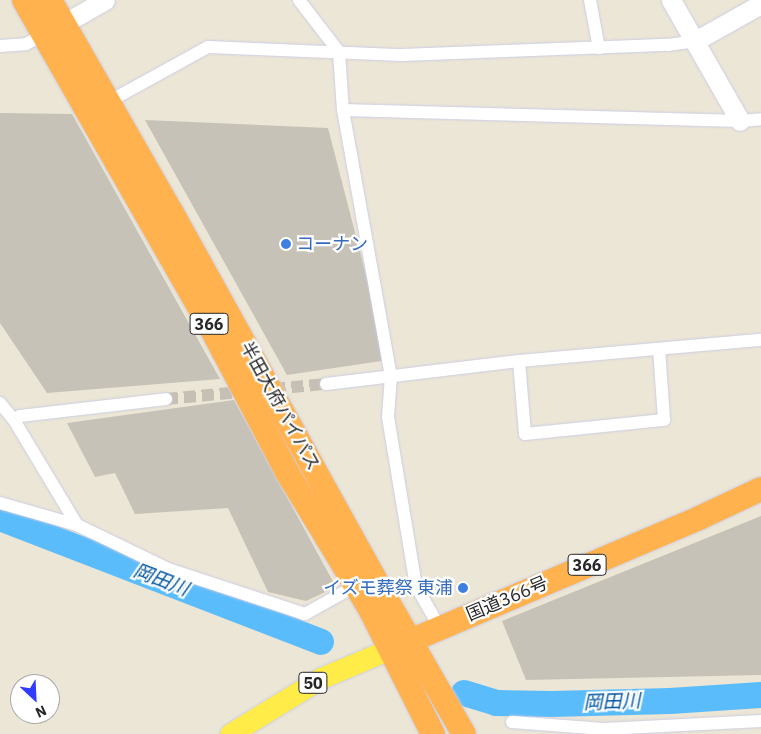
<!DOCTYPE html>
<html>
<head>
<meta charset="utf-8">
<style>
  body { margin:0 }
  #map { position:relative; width:761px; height:734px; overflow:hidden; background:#ece6d6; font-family:"IBM Plex Sans","Noto Sans JP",sans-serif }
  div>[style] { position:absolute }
  .river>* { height:26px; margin:-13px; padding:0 13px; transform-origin:13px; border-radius:13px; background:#5bbcfc }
  .building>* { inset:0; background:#c7c2b7 }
  .street-tunnel>* { height:12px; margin-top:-6px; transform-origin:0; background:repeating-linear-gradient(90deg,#c5c0b3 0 12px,transparent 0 18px) }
  .roads { filter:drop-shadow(0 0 1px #cccde3) drop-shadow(0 0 1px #cccde3) }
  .street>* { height:12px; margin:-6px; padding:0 6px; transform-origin:6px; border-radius:6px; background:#fff }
  .secondary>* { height:19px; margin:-9.5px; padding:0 9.5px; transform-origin:9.5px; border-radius:9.5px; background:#fff }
  .primary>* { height:21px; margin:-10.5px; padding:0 10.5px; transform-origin:10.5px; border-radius:10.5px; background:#ffec48 }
  .highway>* { height:24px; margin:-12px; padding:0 12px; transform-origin:12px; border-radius:12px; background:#ffb24e }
  .dots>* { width:14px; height:14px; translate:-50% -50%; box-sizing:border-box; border:2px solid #fff; border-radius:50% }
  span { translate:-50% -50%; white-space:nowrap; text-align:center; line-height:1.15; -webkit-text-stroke:4.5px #fff; paint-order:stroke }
  .shield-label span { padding:1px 4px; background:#fff; border:1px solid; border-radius:4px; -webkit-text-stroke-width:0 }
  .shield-label { font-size:16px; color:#272727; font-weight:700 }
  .shop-label { font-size:18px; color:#366cbe }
  .left { translate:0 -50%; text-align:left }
  .right { translate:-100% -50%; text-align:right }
  .street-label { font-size:18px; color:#272727 }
  .water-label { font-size:19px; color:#0055a2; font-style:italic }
  .north { position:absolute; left:10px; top:674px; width:50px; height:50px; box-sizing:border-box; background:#fff; border:1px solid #a9a9a9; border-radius:50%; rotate:155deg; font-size:14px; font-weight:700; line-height:20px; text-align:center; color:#272727 }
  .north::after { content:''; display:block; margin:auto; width:18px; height:22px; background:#303cff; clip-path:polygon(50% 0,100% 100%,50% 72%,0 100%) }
</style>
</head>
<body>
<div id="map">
  <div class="river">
    <i style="left:0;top:518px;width:344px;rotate:21.1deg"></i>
    <i style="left:464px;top:693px;width:34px;rotate:17deg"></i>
    <i style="left:496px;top:703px;width:56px;rotate:1deg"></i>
    <i style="left:552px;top:704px;width:118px;rotate:-1.5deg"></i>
    <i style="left:670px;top:701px;width:91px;rotate:-3.8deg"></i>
  </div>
  <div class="building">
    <i style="clip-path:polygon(0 113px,72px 114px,220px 379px,47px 393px,0 323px)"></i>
    <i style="clip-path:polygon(145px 120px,328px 128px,388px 360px,287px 375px)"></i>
    <i style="clip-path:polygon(234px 400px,336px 587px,306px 601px,268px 592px,228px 508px,135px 514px,115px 473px,95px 477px,67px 423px)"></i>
    <i style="clip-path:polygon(761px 516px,761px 675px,526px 680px,502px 621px)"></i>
  </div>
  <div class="street-tunnel">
    <i style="left:166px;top:399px;width:161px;rotate:-5.4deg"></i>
  </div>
  <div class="roads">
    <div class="street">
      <i style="left:299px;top:0;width:66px;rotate:52.4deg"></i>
      <i style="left:339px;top:52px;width:58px;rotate:86.1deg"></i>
      <i style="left:343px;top:110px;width:270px;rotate:79.8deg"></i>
      <i style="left:391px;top:376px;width:41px;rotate:94.2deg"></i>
      <i style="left:388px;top:417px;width:171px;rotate:80.6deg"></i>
      <i style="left:416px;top:586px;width:48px;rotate:60.3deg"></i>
      <i style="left:590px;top:0;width:49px;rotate:79.4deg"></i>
      <i style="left:0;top:46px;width:26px;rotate:-4deg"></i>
      <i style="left:26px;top:44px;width:25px;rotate:-29deg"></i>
      <i style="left:108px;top:102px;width:114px;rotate:-28.8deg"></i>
      <i style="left:208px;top:47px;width:194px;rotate:2.4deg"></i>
      <i style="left:402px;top:55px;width:266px;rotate:-2.2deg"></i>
      <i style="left:668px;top:45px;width:27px;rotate:-8deg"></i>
      <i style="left:343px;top:110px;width:397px;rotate:1.6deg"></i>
      <i style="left:740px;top:121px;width:21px;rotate:-5deg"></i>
      <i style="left:519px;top:361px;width:73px;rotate:85.3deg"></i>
      <i style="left:525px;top:434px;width:140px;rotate:-5.8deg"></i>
      <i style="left:664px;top:420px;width:71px;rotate:-94deg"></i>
      <i style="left:326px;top:384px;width:194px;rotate:-6.8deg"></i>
      <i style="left:519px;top:361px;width:243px;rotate:-5deg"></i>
      <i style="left:0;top:403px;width:22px;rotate:51deg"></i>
      <i style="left:14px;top:420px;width:122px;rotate:59deg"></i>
      <i style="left:14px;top:420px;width:7px;rotate:-34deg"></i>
      <i style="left:20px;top:416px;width:147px;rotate:-6.6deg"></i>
      <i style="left:0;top:503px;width:80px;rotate:15.9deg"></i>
      <i style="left:77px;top:525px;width:101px;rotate:25.8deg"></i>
      <i style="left:168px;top:569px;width:144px;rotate:18.2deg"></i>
      <i style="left:305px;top:614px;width:62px;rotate:-29.1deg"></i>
      <i style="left:512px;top:722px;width:92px;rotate:4.4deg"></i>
      <i style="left:594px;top:734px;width:11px;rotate:-27deg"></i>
      <i style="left:604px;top:729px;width:157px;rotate:-2.9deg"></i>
    </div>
    <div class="secondary">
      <i style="left:671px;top:0;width:139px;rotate:60.3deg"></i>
      <i style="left:63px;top:24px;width:48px;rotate:-29.7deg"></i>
      <i style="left:695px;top:41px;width:76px;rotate:-29.3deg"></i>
    </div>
    <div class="primary">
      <i style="left:230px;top:734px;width:107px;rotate:-31.6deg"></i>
      <i style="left:321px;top:678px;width:75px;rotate:-22.8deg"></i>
    </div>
    <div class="highway">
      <i style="left:24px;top:0;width:373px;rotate:60.3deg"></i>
      <i style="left:209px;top:324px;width:167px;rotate:62.2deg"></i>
      <i style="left:287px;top:472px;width:160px;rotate:58.8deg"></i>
      <i style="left:370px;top:609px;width:140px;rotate:63.3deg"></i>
      <i style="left:50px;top:0;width:243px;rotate:60.2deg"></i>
      <i style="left:171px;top:211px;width:417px;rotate:61deg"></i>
      <i style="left:373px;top:576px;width:182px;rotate:60.1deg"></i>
      <i style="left:398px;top:646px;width:327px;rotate:-23deg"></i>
      <i style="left:699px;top:518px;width:68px;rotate:-25.1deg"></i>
    </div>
  </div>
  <div class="dots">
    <i style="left:286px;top:244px;background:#3f7fe0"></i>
    <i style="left:463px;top:588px;background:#3f7fe0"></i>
  </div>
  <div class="shield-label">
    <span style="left:209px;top:324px">366</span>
    <span style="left:587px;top:565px">366</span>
    <span style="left:313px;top:683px">50</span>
  </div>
  <div class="shop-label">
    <span class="left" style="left:296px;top:244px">コーナン</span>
    <span class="right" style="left:453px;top:588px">イズモ葬祭 東浦</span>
  </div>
  <div class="street-label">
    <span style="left:280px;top:406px;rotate:61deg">半田大府パイパス</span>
    <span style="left:507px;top:599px;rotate:-23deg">国道366号</span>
  </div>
  <div class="water-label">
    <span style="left:161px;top:580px;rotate:21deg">岡田川</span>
    <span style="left:612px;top:702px;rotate:-2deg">岡田川</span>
  </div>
  <div class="north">N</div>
</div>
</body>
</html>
